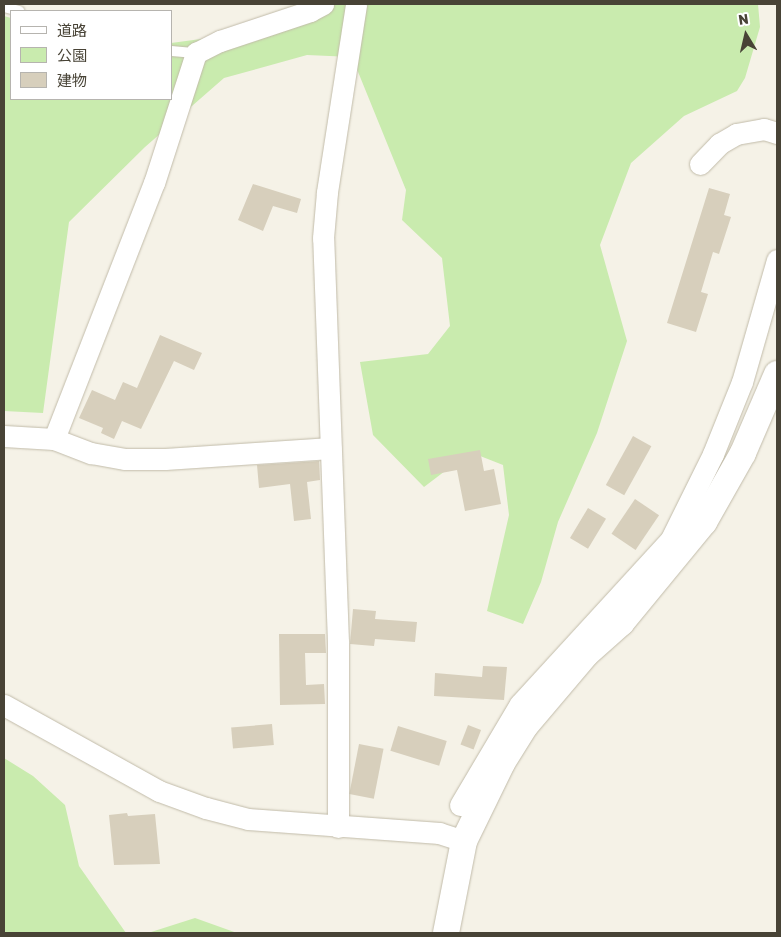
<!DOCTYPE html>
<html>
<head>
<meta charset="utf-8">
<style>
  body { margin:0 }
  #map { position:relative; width:781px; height:937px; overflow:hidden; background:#f5f2e7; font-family:Rubik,"Noto Sans JP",sans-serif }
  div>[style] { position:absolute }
  .green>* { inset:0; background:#c9ebae }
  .building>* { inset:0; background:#d7cfbc; transform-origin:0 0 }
  .roads { filter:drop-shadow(0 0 1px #c1bba9) drop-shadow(0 0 1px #c1bba9) }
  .service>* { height:10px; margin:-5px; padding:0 5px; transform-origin:5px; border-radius:5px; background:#fff }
  .minor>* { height:21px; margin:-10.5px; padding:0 10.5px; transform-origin:10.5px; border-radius:10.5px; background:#fff }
  .tertiary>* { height:26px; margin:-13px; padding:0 13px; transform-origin:13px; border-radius:13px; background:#fff }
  span { translate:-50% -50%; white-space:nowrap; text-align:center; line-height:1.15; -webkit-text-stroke:4px #fff; paint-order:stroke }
  .frame { position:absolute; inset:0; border:5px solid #484336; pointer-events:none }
  .legend { position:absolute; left:10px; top:10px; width:162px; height:90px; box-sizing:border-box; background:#fff; border:1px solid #b6b4af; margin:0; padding:6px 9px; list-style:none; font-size:15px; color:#484336 }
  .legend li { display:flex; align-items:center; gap:10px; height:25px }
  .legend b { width:25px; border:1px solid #b6b4af }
  .north { position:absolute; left:721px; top:10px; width:50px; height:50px; -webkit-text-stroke:4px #fff; paint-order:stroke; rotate:351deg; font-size:14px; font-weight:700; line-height:20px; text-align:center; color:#484336 }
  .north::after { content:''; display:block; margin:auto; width:18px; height:22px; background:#484336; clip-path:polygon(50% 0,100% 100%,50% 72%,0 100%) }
</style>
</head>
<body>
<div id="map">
  <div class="green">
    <i style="clip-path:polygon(306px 4px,758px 4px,760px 27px,745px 78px,737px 91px,684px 116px,631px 163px,600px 245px,627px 341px,597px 433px,558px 522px,541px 582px,523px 624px,487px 611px,509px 515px,503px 465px,470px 452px,424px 487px,373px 435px,360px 362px,428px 354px,450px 326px,442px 258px,402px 220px,406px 190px,352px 57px,307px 55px,224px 78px,145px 147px,69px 222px,43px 413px,4px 411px,4px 16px,11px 18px,11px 99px,171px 99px,171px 43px,246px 33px)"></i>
    <i style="clip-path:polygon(4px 758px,33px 776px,65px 805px,79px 866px,126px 933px,4px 933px)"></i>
    <i style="clip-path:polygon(195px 918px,237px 933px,148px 933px)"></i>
  </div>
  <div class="building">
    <i style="clip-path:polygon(253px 184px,301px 199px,297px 213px,273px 206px,263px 231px,238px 220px)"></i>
    <i style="clip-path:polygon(709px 188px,730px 194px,724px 215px,731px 217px,719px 254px,713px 252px,701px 292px,708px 294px,696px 332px,667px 323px)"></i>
    <i style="clip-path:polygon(160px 335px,202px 353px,194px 370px,174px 361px,141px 429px,122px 421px,114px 439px,101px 433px,103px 428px,79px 418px,92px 390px,115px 400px,123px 382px,137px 388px)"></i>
    <i style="left:633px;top:436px;width:21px;height:56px;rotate:29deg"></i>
    <i style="clip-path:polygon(480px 450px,484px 471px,494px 469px,501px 504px,465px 511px,457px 470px,431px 475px,428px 459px)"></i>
    <i style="clip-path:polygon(319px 461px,320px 480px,307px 482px,311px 519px,294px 521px,290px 484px,259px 488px,257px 465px)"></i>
    <i style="left:635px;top:499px;width:29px;height:42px;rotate:34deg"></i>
    <i style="left:588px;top:508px;width:21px;height:35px;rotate:31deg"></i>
    <i style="clip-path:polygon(353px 609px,376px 611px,375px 619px,417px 622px,415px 642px,375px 639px,374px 646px,350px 644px)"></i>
    <i style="clip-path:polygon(279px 634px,325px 634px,326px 653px,305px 653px,306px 685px,324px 684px,325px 704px,280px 705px)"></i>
    <i style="clip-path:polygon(483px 666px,507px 667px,504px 700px,434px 696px,435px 673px,482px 677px)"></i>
    <i style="left:272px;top:724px;width:21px;height:41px;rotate:85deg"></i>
    <i style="left:468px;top:725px;width:14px;height:21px;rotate:21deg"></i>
    <i style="left:398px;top:726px;width:51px;height:26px;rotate:17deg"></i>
    <i style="left:359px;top:744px;width:25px;height:51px;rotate:11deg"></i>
    <i style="clip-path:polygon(127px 813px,128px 816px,155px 814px,160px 864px,114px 865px,109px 815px)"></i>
  </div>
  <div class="roads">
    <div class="service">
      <i style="left:4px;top:7px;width:16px;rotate:15deg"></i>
      <i style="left:171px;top:51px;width:25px;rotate:5deg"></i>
    </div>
    <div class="minor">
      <i style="left:700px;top:164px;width:28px;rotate:-46deg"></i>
      <i style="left:719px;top:144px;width:20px;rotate:-30deg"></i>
      <i style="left:736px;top:134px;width:28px;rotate:-10deg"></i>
      <i style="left:764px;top:129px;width:14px;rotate:17deg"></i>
      <i style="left:4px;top:436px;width:50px;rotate:3.4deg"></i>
      <i style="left:54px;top:439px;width:40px;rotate:21deg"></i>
      <i style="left:91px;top:453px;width:35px;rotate:10deg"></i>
      <i style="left:125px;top:459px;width:40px"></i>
      <i style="left:165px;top:459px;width:166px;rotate:-3.8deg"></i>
      <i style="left:54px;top:439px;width:275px;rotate:-68.7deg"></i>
      <i style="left:154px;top:183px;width:137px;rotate:-72.1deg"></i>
      <i style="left:196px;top:53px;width:27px;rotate:-27deg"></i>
      <i style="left:220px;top:41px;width:95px;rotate:-18.4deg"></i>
      <i style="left:310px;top:11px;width:15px;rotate:-28deg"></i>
      <i style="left:4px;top:705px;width:177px;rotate:29deg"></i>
      <i style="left:159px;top:791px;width:50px;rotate:19.9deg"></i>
      <i style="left:206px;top:808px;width:43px;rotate:14.7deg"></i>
      <i style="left:248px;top:819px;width:192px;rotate:4.2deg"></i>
      <i style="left:439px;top:833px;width:26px;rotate:18deg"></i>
      <i style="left:460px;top:805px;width:117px;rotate:-59.3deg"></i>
      <i style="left:520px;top:704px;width:224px;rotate:-47.5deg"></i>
      <i style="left:671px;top:539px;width:95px;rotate:-63.7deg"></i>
      <i style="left:713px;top:454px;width:78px;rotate:-68.1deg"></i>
      <i style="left:742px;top:382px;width:127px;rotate:-74deg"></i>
      <i style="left:338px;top:827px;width:185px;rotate:-90deg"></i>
      <i style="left:338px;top:642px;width:404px;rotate:-92.1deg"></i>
      <i style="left:323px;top:238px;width:46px;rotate:-85deg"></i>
      <i style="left:327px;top:192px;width:190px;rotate:-81.2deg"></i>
    </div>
    <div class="tertiary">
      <i style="left:446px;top:933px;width:94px;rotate:-78.9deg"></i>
      <i style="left:464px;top:841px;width:87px;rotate:-64deg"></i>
      <i style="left:502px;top:763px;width:44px;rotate:-58.1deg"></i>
      <i style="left:525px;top:726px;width:94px;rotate:-49.7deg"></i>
      <i style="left:586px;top:654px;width:47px;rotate:-41.5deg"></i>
      <i style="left:621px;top:623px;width:131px;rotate:-50.6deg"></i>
      <i style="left:704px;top:522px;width:79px;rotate:-60.5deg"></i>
      <i style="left:743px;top:453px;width:86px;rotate:-66.7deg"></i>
    </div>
  </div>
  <div class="frame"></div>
  <ul class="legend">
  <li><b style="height:6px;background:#fff"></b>道路</li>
  <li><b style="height:14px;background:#c9ebae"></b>公園</li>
  <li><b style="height:14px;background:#d7cfbc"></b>建物</li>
  </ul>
  <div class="north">N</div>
</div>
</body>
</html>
